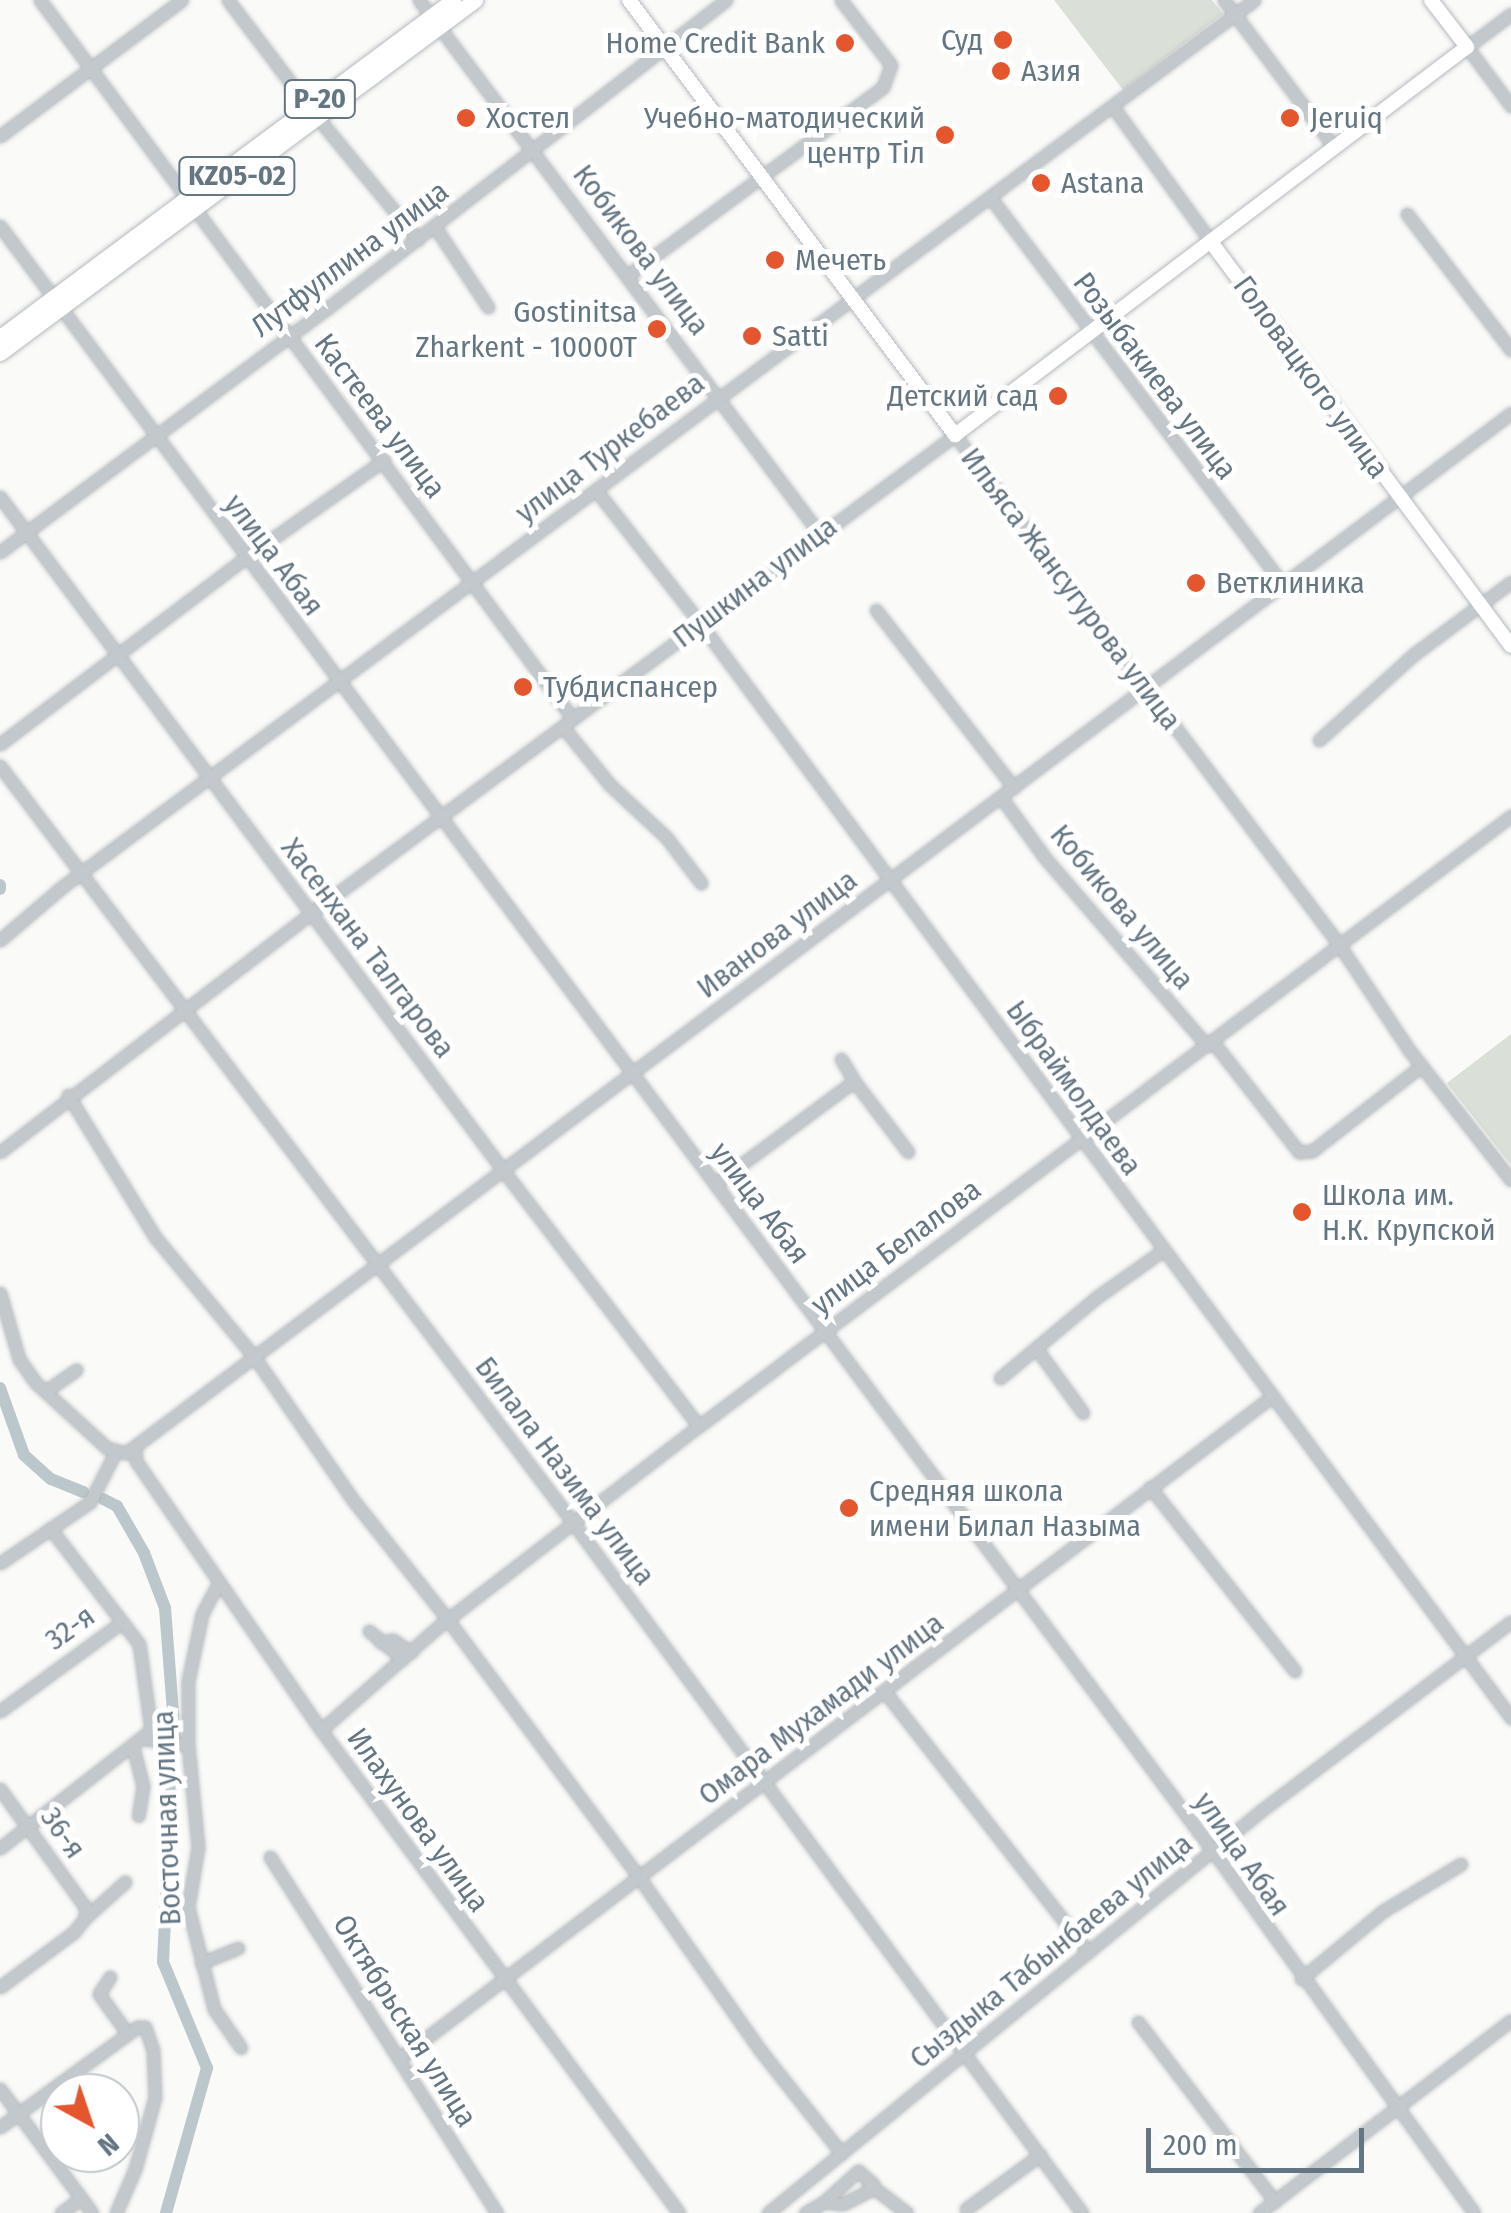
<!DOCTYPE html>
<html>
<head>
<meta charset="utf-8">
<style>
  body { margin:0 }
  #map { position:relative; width:1511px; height:2213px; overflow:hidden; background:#fafaf8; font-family:"Fira Sans Condensed",sans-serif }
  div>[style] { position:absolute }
  .green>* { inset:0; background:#dadfd7 }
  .river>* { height:12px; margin:-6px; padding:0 6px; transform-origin:6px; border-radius:6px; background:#bbc7cb }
  .roads { filter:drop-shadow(0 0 2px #b5babe) drop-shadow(0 0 2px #b5babe) }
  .minor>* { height:11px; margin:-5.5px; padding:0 5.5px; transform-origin:5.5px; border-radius:5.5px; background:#c3c8cc }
  .major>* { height:14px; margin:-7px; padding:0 7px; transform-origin:7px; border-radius:7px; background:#fff }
  .highway>* { height:15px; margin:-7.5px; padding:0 7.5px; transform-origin:7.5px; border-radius:7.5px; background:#fff }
  .dots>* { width:28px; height:28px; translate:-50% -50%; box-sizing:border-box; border:5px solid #fff; border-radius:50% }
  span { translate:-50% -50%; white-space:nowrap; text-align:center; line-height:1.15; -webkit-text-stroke:10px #fff; paint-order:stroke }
  .shield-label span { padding:2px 8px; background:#fff; border:2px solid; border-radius:8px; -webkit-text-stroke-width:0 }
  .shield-label { font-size:28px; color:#657683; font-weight:700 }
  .poi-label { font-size:30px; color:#657683 }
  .right { translate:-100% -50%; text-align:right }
  .left { translate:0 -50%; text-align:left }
  .street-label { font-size:30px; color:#657683 }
  .north { position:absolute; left:40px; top:2073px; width:100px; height:100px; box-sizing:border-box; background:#fff; border:2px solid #c1c8cd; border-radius:50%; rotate:140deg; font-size:28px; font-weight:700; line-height:40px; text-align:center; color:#657683 }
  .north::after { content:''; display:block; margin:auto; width:35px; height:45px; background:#e4572e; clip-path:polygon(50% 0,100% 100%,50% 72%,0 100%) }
  .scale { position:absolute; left:1146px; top:2128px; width:218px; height:45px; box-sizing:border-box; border:5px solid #657683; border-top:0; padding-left:12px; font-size:30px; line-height:35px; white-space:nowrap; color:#657683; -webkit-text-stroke:8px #fff; paint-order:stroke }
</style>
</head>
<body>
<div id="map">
  <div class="green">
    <i style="clip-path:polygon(1054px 0,1212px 0,1223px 14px,1123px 90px)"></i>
    <i style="clip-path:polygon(1511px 1034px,1511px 1165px,1447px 1083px)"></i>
  </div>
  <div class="river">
    <i style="left:0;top:885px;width:4px;rotate:90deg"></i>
    <i style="left:0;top:1388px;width:71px;rotate:70.3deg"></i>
    <i style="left:24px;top:1455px;width:36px;rotate:42deg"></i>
    <i style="left:51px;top:1479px;width:35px;rotate:22deg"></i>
    <i style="left:103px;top:1499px;width:16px;rotate:27deg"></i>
    <i style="left:117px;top:1506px;width:54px;rotate:60.1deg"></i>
    <i style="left:144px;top:1553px;width:59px;rotate:69.1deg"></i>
    <i style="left:165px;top:1608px;width:129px;rotate:85.6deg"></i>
    <i style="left:166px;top:2213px;width:151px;rotate:-74.2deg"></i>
    <i style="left:207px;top:2068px;width:115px;rotate:-112.5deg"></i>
    <i style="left:163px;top:1962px;width:213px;rotate:-87.3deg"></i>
  </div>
  <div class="roads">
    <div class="minor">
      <i style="left:40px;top:0;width:895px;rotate:53.45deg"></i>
      <i style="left:228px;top:0;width:134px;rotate:52.9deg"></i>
      <i style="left:419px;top:0;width:666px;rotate:53.11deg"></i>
      <i style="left:1224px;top:0;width:184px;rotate:53.2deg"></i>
      <i style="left:1511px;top:14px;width:55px;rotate:143.1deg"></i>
      <i style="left:1467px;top:47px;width:74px;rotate:53.3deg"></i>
      <i style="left:1113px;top:107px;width:167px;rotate:54deg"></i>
      <i style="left:317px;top:117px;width:159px;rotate:50.6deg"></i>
      <i style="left:0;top:136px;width:227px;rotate:-36.8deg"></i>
      <i style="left:990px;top:197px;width:485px;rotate:52.9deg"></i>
      <i style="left:1407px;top:214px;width:171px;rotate:52.6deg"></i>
      <i style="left:0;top:226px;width:2028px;rotate:53.26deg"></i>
      <i style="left:1213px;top:1851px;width:446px;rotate:54.2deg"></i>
      <i style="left:435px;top:227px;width:96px;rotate:56.5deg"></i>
      <i style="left:627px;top:276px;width:318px;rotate:-36.4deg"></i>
      <i style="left:883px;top:87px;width:23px;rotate:-70deg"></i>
      <i style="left:891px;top:65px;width:82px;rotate:-127.6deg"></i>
      <i style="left:596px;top:490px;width:169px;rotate:52deg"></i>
      <i style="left:700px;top:623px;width:1363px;rotate:53.47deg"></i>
      <i style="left:0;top:497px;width:840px;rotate:53.23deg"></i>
      <i style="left:503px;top:1170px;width:322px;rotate:52.6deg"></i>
      <i style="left:0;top:552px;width:410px;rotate:-36.7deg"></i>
      <i style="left:329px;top:307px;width:502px;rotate:-37.71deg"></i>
      <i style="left:876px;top:610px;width:225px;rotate:52.2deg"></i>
      <i style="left:563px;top:727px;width:75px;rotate:51deg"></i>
      <i style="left:610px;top:785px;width:76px;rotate:42.9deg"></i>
      <i style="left:666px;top:837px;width:58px;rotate:52.7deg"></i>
      <i style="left:1319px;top:740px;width:127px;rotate:-42.1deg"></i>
      <i style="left:1413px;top:655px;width:122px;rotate:-36.7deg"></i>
      <i style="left:0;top:744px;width:308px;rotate:-37.2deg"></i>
      <i style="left:245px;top:558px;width:170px;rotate:-35.2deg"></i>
      <i style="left:0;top:766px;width:951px;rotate:52.86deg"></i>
      <i style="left:574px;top:1524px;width:856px;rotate:53.6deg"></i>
      <i style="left:1001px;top:797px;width:75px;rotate:54.2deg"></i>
      <i style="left:1045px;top:858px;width:248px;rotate:49.2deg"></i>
      <i style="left:0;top:940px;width:82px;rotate:-40.5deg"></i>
      <i style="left:62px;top:887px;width:1486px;rotate:-36.65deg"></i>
      <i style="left:1213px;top:1042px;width:140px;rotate:52deg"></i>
      <i style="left:1299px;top:1152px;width:13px;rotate:-4deg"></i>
      <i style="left:1312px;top:1151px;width:138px;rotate:-37.9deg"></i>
      <i style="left:841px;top:1059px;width:26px;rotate:59deg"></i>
      <i style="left:68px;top:1095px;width:167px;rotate:58.5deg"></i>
      <i style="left:155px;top:1237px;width:157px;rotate:50.4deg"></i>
      <i style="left:255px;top:1358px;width:173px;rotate:55.4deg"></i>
      <i style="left:353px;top:1500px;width:153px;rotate:51.6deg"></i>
      <i style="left:448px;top:1620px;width:315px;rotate:53.4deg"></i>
      <i style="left:636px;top:1873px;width:216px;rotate:55deg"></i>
      <i style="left:760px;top:2050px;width:132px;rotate:51.7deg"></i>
      <i style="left:0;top:1152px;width:392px;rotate:-37.5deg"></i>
      <i style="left:311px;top:913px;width:802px;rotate:-36.58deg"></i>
      <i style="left:955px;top:435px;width:636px;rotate:52.99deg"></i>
      <i style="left:1338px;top:943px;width:128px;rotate:56.4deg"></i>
      <i style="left:1409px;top:1050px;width:165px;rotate:51.9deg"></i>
      <i style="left:715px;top:1184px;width:173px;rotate:-36.5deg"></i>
      <i style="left:854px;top:1081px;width:89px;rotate:52.7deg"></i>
      <i style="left:0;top:1293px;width:69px;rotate:73.9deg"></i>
      <i style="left:19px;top:1359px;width:29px;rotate:55deg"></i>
      <i style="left:36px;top:1383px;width:96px;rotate:42.5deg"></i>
      <i style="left:107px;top:1448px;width:20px;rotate:15deg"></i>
      <i style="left:126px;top:1453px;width:1732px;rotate:-36.9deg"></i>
      <i style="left:1036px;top:1348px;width:80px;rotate:54.1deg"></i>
      <i style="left:1000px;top:1378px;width:126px;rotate:-39.9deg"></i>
      <i style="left:1097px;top:1297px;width:80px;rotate:-35.3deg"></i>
      <i style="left:46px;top:1391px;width:37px;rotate:-35deg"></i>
      <i style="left:135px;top:1447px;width:14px;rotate:86deg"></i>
      <i style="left:136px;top:1461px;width:326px;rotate:55.5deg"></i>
      <i style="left:321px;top:1730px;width:601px;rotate:53.45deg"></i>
      <i style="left:1150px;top:1487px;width:234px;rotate:51.8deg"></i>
      <i style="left:0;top:1563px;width:109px;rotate:-34.1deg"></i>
      <i style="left:90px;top:1502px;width:57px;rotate:-63deg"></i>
      <i style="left:219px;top:1582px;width:36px;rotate:118deg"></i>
      <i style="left:202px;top:1614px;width:68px;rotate:101.8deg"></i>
      <i style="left:188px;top:1681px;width:64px;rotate:90deg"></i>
      <i style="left:188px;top:1745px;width:102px;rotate:84.4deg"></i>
      <i style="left:198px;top:1847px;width:61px;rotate:99.5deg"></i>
      <i style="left:188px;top:1907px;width:105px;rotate:75.7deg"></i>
      <i style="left:214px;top:2009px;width:47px;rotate:55.3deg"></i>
      <i style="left:369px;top:1631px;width:44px;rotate:39.5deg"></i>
      <i style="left:380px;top:1642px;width:13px;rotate:-9deg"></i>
      <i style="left:393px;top:1640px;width:22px;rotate:34deg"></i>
      <i style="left:885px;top:1692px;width:330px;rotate:52deg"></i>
      <i style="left:0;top:1711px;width:151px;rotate:-36.1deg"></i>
      <i style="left:321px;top:1730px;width:157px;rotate:-41.4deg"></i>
      <i style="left:439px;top:1626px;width:328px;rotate:-37.6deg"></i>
      <i style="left:699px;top:1426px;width:1016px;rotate:-36.92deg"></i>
      <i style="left:145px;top:1739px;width:43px;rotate:7.9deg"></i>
      <i style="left:133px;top:1747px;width:40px;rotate:75.6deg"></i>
      <i style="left:143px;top:1786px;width:30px;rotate:99deg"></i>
      <i style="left:0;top:1789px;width:145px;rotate:54.2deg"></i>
      <i style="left:0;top:1848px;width:192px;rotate:-38deg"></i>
      <i style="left:151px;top:1730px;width:87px;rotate:-97.9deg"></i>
      <i style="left:139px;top:1644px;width:146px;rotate:-127.5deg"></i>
      <i style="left:270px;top:1857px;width:422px;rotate:57.5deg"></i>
      <i style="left:85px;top:1918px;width:54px;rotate:-42deg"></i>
      <i style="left:201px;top:1963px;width:40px;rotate:-22deg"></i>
      <i style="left:110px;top:1977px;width:20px;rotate:123deg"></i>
      <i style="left:99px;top:1994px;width:49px;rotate:54.1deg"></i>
      <i style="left:1301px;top:1979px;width:107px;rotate:-39.7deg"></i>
      <i style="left:1383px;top:1911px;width:91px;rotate:-31.1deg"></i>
      <i style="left:0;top:1987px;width:92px;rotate:-36.6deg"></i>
      <i style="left:74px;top:1932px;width:18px;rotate:-52deg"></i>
      <i style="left:85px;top:1918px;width:11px;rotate:-90deg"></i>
      <i style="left:1138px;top:2022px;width:226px;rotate:52.7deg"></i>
      <i style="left:400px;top:2058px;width:1093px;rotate:-37.19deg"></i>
      <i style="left:0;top:2089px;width:154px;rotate:53.4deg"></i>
      <i style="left:0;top:2127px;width:170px;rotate:-36.1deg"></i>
      <i style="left:137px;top:2027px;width:8px"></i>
      <i style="left:145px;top:2027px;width:24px;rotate:71deg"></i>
      <i style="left:153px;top:2050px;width:47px;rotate:87.6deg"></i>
      <i style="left:155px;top:2097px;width:75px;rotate:105.5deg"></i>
      <i style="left:135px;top:2169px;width:48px;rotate:113.4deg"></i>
      <i style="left:825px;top:2201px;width:45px;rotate:-42.3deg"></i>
      <i style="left:858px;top:2171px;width:20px;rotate:41deg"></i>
      <i style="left:873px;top:2184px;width:10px;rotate:135deg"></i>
      <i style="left:966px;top:2209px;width:92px;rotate:-36.1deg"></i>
      <i style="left:61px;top:2213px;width:25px;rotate:-37deg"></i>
      <i style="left:768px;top:2213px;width:638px;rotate:-39.21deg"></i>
      <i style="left:1262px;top:1810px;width:312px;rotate:-37.1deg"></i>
      <i style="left:805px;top:2213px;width:22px;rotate:-30deg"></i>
      <i style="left:824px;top:2202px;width:19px;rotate:6deg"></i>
      <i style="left:843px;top:2204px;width:35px;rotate:-27deg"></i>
      <i style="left:874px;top:2188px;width:41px;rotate:37.1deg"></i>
      <i style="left:1259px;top:2213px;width:317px;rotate:-37.4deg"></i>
    </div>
    <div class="major">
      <i style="left:629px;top:0;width:544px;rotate:53.15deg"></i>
      <i style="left:955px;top:435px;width:642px;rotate:-37.16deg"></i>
      <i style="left:1467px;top:47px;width:59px;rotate:-127.5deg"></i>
      <i style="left:1211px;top:242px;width:503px;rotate:53.4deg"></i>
    </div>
    <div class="highway">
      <i style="left:0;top:337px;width:565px;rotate:-36.65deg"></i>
      <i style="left:0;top:353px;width:592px;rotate:-36.62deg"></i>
    </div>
  </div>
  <div class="dots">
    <i style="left:1003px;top:40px;background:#e4572e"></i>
    <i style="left:845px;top:43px;background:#e4572e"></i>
    <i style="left:1001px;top:71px;background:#e4572e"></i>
    <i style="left:466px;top:118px;background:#e4572e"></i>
    <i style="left:1290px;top:118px;background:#e4572e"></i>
    <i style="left:945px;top:135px;background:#e4572e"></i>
    <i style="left:1041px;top:183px;background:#e4572e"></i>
    <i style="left:775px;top:260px;background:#e4572e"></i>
    <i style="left:657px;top:329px;background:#e4572e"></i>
    <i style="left:752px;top:336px;background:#e4572e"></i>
    <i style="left:1058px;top:396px;background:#e4572e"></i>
    <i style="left:1196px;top:583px;background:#e4572e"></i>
    <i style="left:523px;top:687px;background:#e4572e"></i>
    <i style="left:1302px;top:1212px;background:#e4572e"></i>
    <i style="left:849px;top:1508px;background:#e4572e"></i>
  </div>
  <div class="shield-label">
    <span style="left:320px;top:99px">Р-20</span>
    <span style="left:237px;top:176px">KZ05-02</span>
  </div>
  <div class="poi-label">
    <span class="right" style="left:983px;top:40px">Суд</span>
    <span class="right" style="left:825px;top:43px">Home Credit Bank</span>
    <span class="left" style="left:1021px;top:71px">Азия</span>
    <span class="left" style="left:486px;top:118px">Хостел</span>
    <span class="right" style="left:925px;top:135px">Учебно-матодический<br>центр Тіл</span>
    <span class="left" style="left:1310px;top:118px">Jeruiq</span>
    <span class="left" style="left:1061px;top:183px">Astana</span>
    <span class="left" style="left:795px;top:260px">Мечеть</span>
    <span class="right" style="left:637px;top:329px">Gostinitsa<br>Zharkent - 10000T</span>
    <span class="left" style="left:772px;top:336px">Satti</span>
    <span class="right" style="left:1038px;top:396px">Детский сад</span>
    <span class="left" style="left:1216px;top:583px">Ветклиника</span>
    <span class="left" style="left:543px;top:687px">Тубдиспансер</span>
    <span class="left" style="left:1322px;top:1212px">Школа им.<br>Н.К. Крупской</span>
    <span class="left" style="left:869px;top:1508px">Средняя школа<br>имени Билал Назыма</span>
  </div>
  <div class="street-label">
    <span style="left:641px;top:250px;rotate:53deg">Кобикова улица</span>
    <span style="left:350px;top:259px;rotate:-37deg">Лутфуллина улица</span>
    <span style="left:1155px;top:376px;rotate:53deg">Розыбакиева улица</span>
    <span style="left:1311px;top:377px;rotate:54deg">Головацкого улица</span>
    <span style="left:380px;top:416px;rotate:53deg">Кастеева улица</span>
    <span style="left:610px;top:448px;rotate:-37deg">улица Туркебаева</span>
    <span style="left:274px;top:555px;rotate:53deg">улица Абая</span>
    <span style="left:755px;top:582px;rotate:-37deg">Пушкина улица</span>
    <span style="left:1071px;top:589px;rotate:53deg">Ильяса Жансугурова улица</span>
    <span style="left:1122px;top:907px;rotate:50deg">Кобикова улица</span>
    <span style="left:777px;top:934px;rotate:-37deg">Иванова улица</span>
    <span style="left:368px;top:948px;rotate:53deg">Хасенхана Талгарова</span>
    <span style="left:1074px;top:1088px;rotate:54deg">Ыбраймолдаева</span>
    <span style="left:760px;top:1203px;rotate:53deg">улица Абая</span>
    <span style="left:896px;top:1247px;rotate:-37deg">улица Белалова</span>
    <span style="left:565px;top:1471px;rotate:53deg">Билала Назима улица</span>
    <span style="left:70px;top:1628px;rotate:-36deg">32-я</span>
    <span style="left:821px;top:1709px;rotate:-37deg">Омара Мухамади улица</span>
    <span style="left:167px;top:1818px;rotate:-92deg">Восточная улица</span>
    <span style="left:418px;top:1820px;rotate:54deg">Илахунова улица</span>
    <span style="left:63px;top:1833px;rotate:55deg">36-я</span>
    <span style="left:1242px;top:1854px;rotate:55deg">улица Абая</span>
    <span style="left:1051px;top:1951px;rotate:-39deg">Сыздыка Табынбаева улица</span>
    <span style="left:405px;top:2021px;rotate:58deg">Октябрьская улица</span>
  </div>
  <div class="north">N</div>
  <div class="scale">200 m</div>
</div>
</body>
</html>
